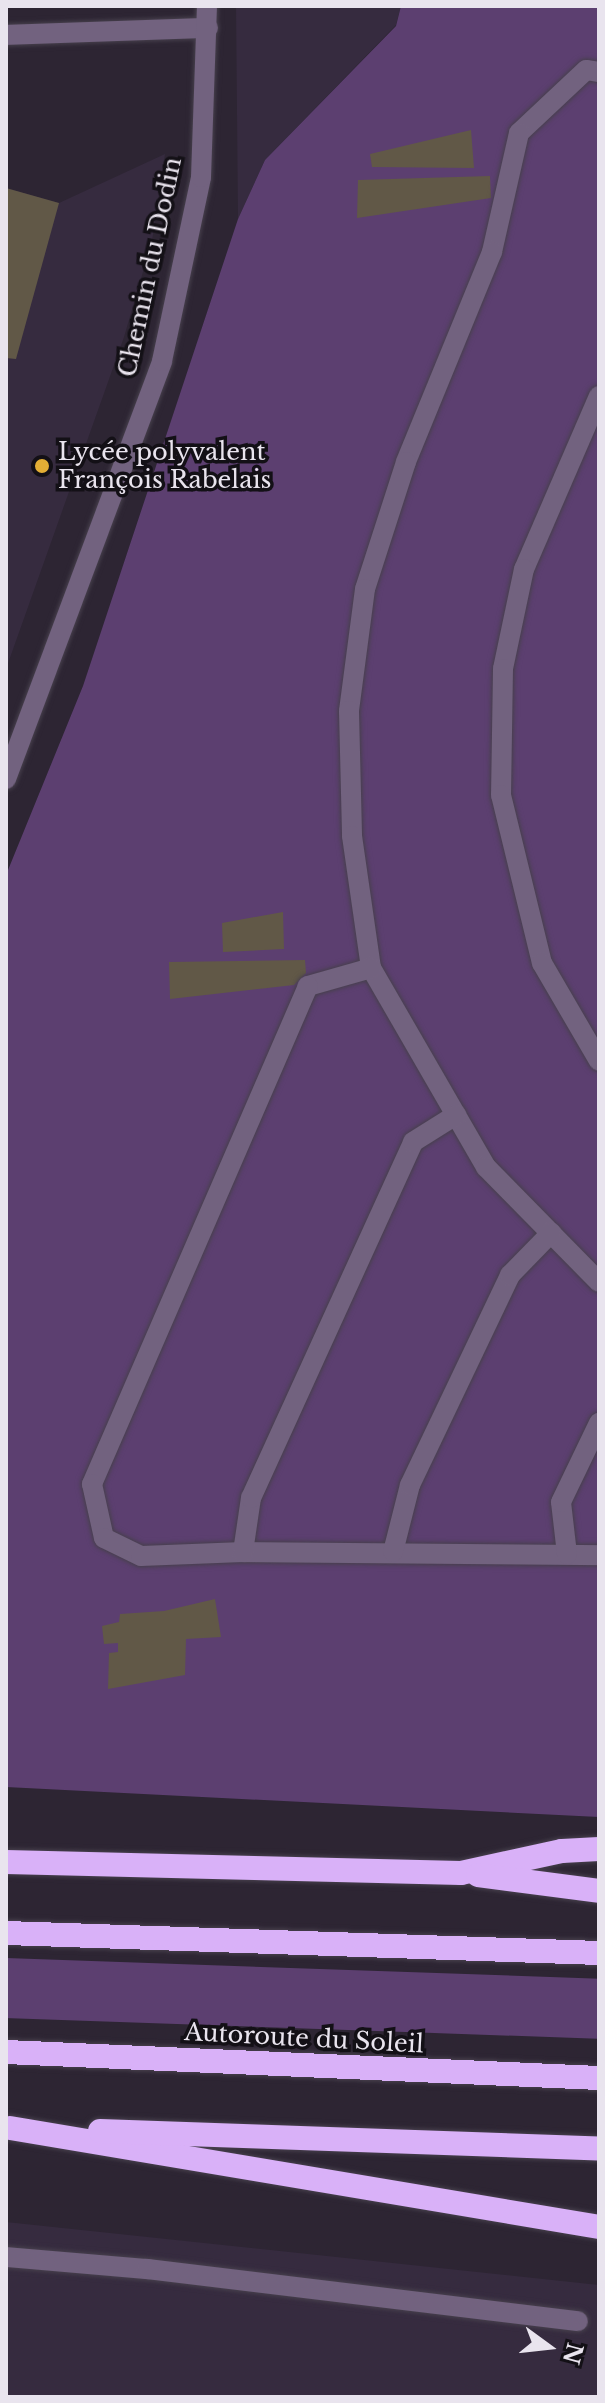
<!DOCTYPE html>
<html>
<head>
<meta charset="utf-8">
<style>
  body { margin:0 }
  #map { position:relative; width:605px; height:2403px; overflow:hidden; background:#2d2533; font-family:"Libre Baskerville",serif }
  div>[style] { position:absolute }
  .built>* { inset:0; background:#362b3f }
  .green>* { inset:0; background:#5c3f70; transform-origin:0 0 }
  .building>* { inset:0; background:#615847 }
  .roads { filter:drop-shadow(0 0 2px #47404d) drop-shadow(0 0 2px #47404d) }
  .minor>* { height:20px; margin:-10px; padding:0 10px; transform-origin:10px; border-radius:10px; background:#72627f }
  .highway>* { height:24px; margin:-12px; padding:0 12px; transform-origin:12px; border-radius:12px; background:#d9b1f8 }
  .dots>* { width:22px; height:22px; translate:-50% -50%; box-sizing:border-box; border:4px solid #131016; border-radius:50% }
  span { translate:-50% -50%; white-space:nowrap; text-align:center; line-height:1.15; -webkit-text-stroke:7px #131016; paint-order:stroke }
  .street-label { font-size:24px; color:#e9e4ee }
  .poi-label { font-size:24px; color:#e9e4ee }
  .left { translate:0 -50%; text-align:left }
  .frame { position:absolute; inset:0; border:8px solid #e9e4ee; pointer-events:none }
  .north { position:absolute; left:509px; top:2307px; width:80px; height:80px; -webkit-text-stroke:6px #131016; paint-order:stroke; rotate:105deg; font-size:22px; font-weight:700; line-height:32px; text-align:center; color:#e9e4ee }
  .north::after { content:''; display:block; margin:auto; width:28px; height:36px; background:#e9e4ee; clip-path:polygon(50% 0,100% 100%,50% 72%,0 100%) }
</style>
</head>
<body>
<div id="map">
  <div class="built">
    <i style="clip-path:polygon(236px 6px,401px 6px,396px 25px,265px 160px,238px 219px)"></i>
    <i style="clip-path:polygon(165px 154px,152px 241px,124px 337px,6px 669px,6px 188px,59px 203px)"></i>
    <i style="clip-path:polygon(6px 2222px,599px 2285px,599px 2397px,6px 2397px)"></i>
  </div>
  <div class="green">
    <i style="clip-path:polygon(401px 6px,599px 6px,599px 1817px,6px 1787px,6px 875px,83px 686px,238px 219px,265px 160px,396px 26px)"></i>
    <i style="left:6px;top:1958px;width:594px;height:60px;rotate:2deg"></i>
  </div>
  <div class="building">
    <i style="clip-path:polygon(471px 130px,474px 168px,372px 167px,370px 154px)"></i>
    <i style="clip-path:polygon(490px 176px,491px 198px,357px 218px,358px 180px)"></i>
    <i style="clip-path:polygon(6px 188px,59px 203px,16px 359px,6px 358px)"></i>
    <i style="clip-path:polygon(283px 912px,284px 949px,223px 952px,222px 923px)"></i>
    <i style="clip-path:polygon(305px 960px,306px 973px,294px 985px,170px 999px,169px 962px)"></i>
    <i style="clip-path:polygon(215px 1599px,221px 1637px,186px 1639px,185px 1675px,108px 1689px,109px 1653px,118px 1652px,118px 1643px,104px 1644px,102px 1626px,119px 1622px,120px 1614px,164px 1611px)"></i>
  </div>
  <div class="roads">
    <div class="minor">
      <i style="left:6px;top:35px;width:202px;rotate:-2deg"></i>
      <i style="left:599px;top:72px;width:13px;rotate:-171deg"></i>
      <i style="left:586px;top:70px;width:92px;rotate:136.8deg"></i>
      <i style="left:519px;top:133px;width:122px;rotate:102.8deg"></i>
      <i style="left:492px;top:252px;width:227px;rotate:112.3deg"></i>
      <i style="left:406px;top:462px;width:133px;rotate:107.9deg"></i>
      <i style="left:365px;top:589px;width:123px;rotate:97.5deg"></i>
      <i style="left:349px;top:711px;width:125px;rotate:88.6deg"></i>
      <i style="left:352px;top:836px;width:133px;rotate:81.8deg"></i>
      <i style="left:371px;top:968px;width:230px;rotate:60deg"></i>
      <i style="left:486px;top:1167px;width:161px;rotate:45.5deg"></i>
      <i style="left:599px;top:396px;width:189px;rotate:113.4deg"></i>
      <i style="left:524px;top:569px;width:102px;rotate:101.9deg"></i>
      <i style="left:503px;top:669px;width:126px;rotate:90.9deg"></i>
      <i style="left:501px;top:795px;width:173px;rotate:76.3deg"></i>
      <i style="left:542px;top:963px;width:113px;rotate:59.8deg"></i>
      <i style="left:6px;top:779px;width:446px;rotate:-69.5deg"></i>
      <i style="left:162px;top:361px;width:188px;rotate:-78deg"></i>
      <i style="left:201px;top:177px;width:171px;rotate:-88deg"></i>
      <i style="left:371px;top:968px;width:66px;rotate:164.1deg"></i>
      <i style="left:308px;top:986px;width:543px;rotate:113.45deg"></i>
      <i style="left:92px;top:1484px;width:55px;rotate:77.5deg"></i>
      <i style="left:104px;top:1538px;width:41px;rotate:25.9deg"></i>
      <i style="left:141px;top:1556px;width:102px;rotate:-2.2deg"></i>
      <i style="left:243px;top:1552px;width:356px;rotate:0.5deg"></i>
      <i style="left:243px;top:1552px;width:55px;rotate:-81.6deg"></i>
      <i style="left:251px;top:1498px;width:391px;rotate:-65.5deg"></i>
      <i style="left:413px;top:1142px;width:51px;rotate:-32.1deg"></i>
      <i style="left:393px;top:1552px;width:69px;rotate:-75.8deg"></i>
      <i style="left:410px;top:1485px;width:233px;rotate:-64.5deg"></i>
      <i style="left:510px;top:1275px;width:59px;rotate:-45.7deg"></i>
      <i style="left:567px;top:1554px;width:52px;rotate:-96.6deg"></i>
      <i style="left:561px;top:1502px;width:88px;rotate:-64.3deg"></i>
      <i style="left:6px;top:2257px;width:142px;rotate:4.9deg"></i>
      <i style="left:147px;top:2269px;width:434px;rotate:6.9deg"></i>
    </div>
    <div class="highway">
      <i style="left:6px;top:1862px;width:455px;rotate:1.4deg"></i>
      <i style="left:461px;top:1873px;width:103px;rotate:-12.3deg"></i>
      <i style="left:562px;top:1851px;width:37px;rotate:-3deg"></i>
      <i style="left:478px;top:1875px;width:122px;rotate:7.5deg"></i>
      <i style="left:6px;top:1933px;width:593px;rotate:1.93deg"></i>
      <i style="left:6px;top:2052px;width:594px;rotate:2.51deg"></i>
      <i style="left:10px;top:2128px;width:597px;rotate:9.54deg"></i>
      <i style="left:100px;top:2131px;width:499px;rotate:2deg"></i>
    </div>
  </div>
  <div class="dots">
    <i style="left:42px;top:466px;background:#e3ae35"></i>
  </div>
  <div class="street-label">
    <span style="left:150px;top:267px;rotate:-78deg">Chemin du Dodin</span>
    <span style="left:304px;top:2038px;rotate:3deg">Autoroute du Soleil</span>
  </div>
  <div class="poi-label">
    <span class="left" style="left:58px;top:466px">Lycée polyvalent<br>François Rabelais</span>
  </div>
  <div class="frame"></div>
  <div class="north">N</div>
</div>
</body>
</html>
